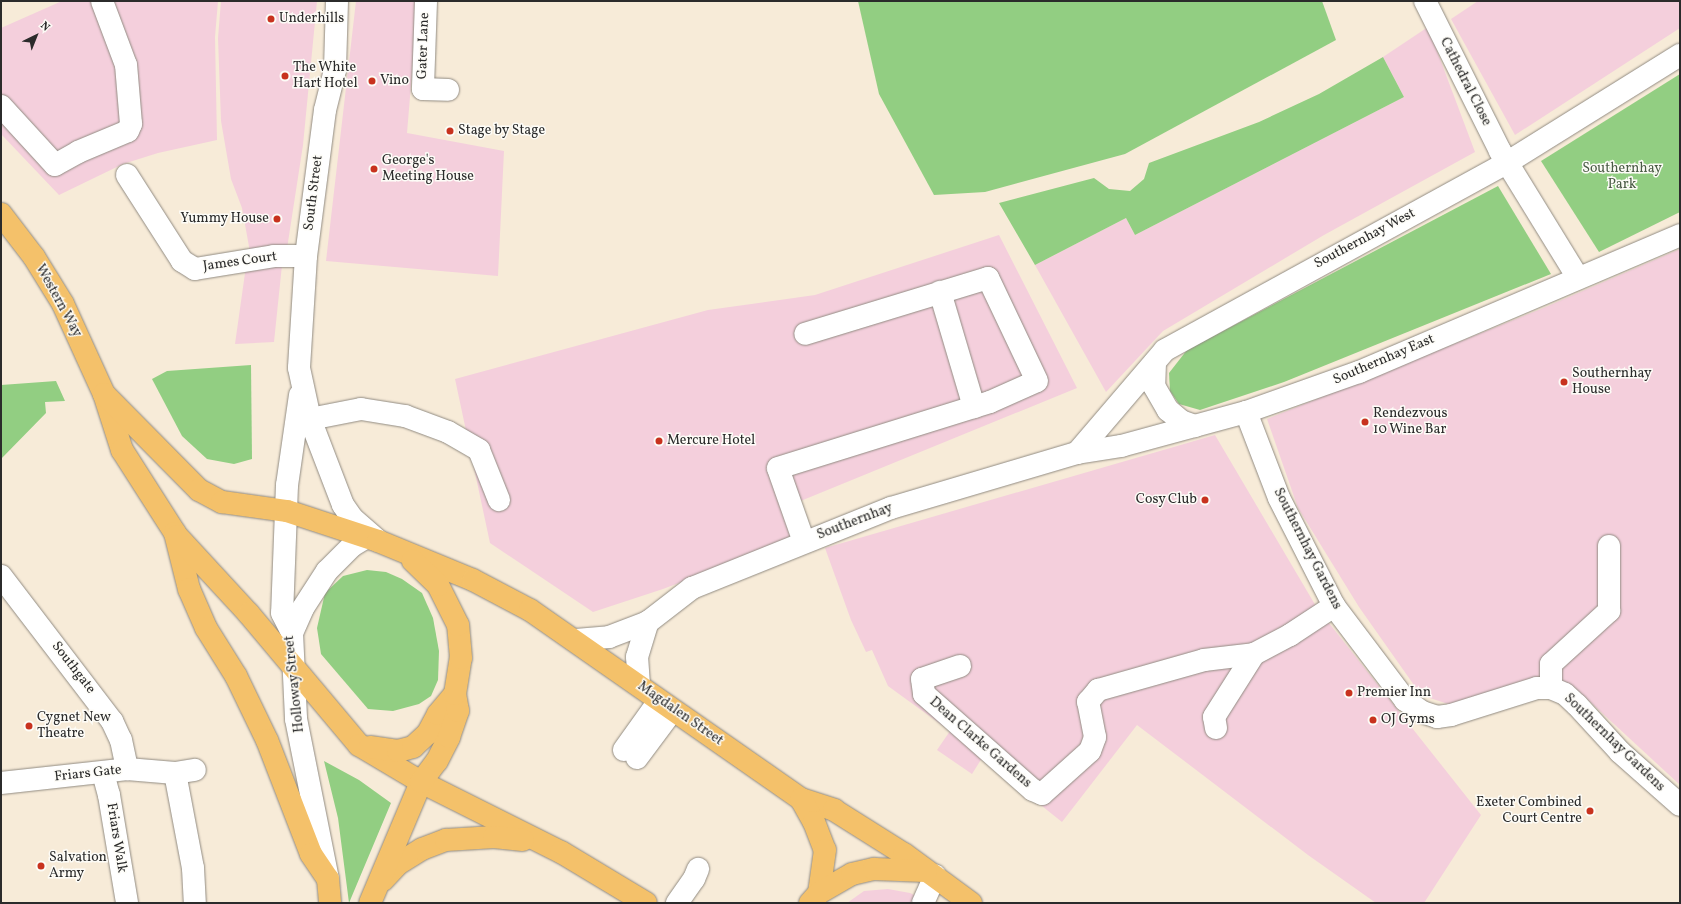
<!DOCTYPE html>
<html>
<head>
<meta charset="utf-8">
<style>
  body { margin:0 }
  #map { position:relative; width:1681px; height:904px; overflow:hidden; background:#f7ebd8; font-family:Vollkorn,serif }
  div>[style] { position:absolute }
  .built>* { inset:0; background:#f4cfdc }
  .green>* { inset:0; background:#92ce82 }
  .roads { filter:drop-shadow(0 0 1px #918b82) drop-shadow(0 0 1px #918b82) }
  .minor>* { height:22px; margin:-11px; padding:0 11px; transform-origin:11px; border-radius:11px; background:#fff }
  .major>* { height:22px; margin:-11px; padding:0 11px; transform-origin:11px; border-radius:11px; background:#f4c16a }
  .dots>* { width:11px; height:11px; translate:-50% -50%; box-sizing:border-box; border:2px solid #fdfcf7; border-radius:50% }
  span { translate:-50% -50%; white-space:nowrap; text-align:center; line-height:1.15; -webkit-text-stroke:3px #fdfcf7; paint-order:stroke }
  .poi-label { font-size:14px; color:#2b2b2b }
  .left { translate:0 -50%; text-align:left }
  .right { translate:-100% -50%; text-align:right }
  .street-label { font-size:14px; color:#2b2b2b }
  .park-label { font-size:14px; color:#4a5c45 }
  .frame { position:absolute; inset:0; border:2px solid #2b2b2b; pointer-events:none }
  .north { position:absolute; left:16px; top:16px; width:40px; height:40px; -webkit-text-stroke:3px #fdfcf7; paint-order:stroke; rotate:43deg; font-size:11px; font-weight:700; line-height:16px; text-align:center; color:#2b2b2b }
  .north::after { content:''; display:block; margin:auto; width:14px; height:18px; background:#2b2b2b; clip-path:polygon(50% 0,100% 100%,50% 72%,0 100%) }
</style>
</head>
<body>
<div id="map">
  <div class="built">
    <i style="clip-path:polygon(62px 1px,218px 1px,215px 37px,217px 140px,158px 153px,123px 164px,59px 195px,1px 134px,1px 28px)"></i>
    <i style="clip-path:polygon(221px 1px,317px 1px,303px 145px,286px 255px,282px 265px,274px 342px,235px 344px,246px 266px,250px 252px,242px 208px,231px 179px,221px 121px,218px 38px)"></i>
    <i style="clip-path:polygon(356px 1px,418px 1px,407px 133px,504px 151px,498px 276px,326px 261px)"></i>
    <i style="clip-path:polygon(1478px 1px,1680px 1px,1680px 28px,1515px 135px,1451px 19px)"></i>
    <i style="clip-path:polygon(1428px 27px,1475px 152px,1324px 235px,1163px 331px,1106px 392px,1035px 265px,1126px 218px,1135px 235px,1404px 97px,1383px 57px)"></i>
    <i style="clip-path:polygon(999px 235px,1077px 388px,781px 509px,792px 540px,663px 589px,593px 612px,490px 543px,455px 379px,708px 310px,815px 295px)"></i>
    <i style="clip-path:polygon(1680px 249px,1680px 785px,1575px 688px,1552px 676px,1451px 705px,1421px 695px,1359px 607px,1298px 508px,1267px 419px,1541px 309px)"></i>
    <i style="clip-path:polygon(1215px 435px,1317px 608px,1481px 815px,1424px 903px,1376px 903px,1308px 855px,1137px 725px,1062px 822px,982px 758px,972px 774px,937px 750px,950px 731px,888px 686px,872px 650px,866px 652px,851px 620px,825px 548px)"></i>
    <i style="clip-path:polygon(888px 889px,910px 893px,931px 903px,847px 903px,864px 891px)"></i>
  </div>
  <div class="green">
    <i style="clip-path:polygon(858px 1px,1322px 1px,1336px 40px,1125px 154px,985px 192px,934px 195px,879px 94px)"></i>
    <i style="clip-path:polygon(1383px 57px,1404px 97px,1135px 235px,1126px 218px,1035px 265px,999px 203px,1094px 178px,1109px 189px,1130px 191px,1144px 179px,1149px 163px,1259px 122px,1319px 94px)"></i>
    <i style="clip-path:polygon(1680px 74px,1680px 212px,1599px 252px,1541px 161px)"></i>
    <i style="clip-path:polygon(1498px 186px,1551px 274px,1284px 382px,1200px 410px,1179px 404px,1170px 391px,1169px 373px,1187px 350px)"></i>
    <i style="clip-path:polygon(251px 365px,252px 459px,234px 464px,207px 459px,182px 436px,152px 379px,167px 371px)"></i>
    <i style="clip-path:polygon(56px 381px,65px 401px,45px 402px,46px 413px,1px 459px,1px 385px)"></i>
    <i style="clip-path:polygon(367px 570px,386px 572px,402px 579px,422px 593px,433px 618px,439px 651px,438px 680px,431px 696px,419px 704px,393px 711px,368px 709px,321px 654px,317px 628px,325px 593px,343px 576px)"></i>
    <i style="clip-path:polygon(324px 761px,359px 780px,391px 803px,349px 903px,338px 818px)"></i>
  </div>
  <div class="roads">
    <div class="minor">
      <i style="left:337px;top:1px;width:69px;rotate:91.7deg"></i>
      <i style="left:335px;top:70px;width:41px;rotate:104deg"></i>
      <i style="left:325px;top:110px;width:147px;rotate:97.4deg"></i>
      <i style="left:306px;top:256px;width:112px;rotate:93.6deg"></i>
      <i style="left:299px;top:368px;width:52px;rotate:77.8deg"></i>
      <i style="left:310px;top:419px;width:92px;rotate:69deg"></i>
      <i style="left:343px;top:505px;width:16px;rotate:55deg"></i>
      <i style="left:352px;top:518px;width:35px;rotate:41deg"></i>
      <i style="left:426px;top:1px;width:88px;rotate:92deg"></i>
      <i style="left:423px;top:89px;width:25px;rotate:2deg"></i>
      <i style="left:1425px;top:1px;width:168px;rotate:63.4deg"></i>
      <i style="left:1500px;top:151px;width:149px;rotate:58.4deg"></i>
      <i style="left:1px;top:106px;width:80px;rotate:47.5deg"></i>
      <i style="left:55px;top:165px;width:26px;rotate:-29deg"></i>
      <i style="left:78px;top:152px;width:54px;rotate:-22.8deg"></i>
      <i style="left:128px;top:131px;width:8px;rotate:-67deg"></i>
      <i style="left:131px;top:124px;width:59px;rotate:-94.8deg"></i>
      <i style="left:126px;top:65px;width:68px;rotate:-110.6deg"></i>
      <i style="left:127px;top:175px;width:102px;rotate:57.4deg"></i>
      <i style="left:182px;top:261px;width:15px;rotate:32deg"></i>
      <i style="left:195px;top:269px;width:80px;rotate:-9.3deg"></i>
      <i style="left:274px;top:256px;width:32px"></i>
      <i style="left:940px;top:292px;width:120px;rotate:73.5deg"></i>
      <i style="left:1155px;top:362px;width:24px;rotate:92deg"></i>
      <i style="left:1154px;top:386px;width:28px;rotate:60deg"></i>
      <i style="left:1168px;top:410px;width:17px;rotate:40deg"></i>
      <i style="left:1181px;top:421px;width:15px;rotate:20deg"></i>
      <i style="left:300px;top:395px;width:91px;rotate:98.2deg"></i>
      <i style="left:287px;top:485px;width:128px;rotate:92.2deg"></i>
      <i style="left:282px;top:613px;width:22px;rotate:63deg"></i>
      <i style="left:292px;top:633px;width:86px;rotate:87.3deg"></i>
      <i style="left:296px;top:719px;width:163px;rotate:78.7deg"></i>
      <i style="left:1246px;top:412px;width:92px;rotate:69deg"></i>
      <i style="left:1279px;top:498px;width:121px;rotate:63deg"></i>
      <i style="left:1334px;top:606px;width:118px;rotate:52.9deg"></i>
      <i style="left:1405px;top:700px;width:21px;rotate:35deg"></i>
      <i style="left:1422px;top:712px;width:16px;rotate:18deg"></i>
      <i style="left:1437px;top:717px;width:14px;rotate:-8deg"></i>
      <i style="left:1451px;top:715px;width:90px;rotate:-17.4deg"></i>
      <i style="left:1537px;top:688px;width:14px"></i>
      <i style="left:1551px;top:688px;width:15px;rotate:23deg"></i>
      <i style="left:1565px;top:694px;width:16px;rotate:43deg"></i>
      <i style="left:1577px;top:705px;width:64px;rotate:47.5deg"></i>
      <i style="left:1620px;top:752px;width:80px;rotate:41.5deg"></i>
      <i style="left:310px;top:419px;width:52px;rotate:-11.1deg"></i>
      <i style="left:361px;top:409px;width:45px;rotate:9deg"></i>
      <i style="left:405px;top:416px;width:46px;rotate:20.4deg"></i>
      <i style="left:448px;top:432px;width:36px;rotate:30deg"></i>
      <i style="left:479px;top:450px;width:54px;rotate:68.2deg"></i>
      <i style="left:1077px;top:453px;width:135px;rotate:-49.5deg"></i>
      <i style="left:1165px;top:350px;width:391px;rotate:-28.7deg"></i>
      <i style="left:1508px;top:162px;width:203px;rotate:-31.9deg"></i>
      <i style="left:804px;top:542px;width:78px;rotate:-109.4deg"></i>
      <i style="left:778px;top:468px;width:222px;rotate:-17.3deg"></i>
      <i style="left:990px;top:402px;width:51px;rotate:-24.1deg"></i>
      <i style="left:1037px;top:381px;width:114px;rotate:-115.4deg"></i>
      <i style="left:988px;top:278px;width:191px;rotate:163deg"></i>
      <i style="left:1px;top:576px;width:183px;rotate:52.6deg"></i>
      <i style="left:112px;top:721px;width:21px;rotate:65deg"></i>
      <i style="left:121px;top:740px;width:30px;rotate:78deg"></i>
      <i style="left:292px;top:633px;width:27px;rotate:-66deg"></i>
      <i style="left:303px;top:608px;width:44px;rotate:-57deg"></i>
      <i style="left:327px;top:571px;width:35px;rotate:-45deg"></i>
      <i style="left:352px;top:546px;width:15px;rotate:-32deg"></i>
      <i style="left:576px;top:640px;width:33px;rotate:-5deg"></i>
      <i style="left:609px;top:637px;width:42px;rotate:-21deg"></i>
      <i style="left:648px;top:622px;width:56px;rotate:-37.7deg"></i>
      <i style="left:692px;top:588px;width:214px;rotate:-21.9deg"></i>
      <i style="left:891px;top:508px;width:194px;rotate:-16.5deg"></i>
      <i style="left:1077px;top:453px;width:45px;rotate:-9deg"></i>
      <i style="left:1121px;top:446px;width:130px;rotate:-15.2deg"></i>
      <i style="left:1246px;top:412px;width:120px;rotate:-19.5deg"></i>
      <i style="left:1359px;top:372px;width:349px;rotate:-23.1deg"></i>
      <i style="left:960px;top:666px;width:40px;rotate:161.1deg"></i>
      <i style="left:922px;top:679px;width:15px;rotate:82deg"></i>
      <i style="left:924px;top:694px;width:145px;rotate:41.4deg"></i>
      <i style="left:1033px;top:790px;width:10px;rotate:24deg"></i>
      <i style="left:1042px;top:794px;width:64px;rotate:-41.9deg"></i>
      <i style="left:1090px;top:751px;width:15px;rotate:-70deg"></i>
      <i style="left:1095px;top:737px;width:36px;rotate:-101deg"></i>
      <i style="left:1088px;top:702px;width:16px;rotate:-50deg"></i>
      <i style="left:1098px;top:690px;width:110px;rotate:-15.8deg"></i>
      <i style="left:1204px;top:660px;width:50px;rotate:-6.8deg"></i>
      <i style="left:1254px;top:654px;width:41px;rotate:-27.8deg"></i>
      <i style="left:1290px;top:635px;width:53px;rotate:-33.4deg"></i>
      <i style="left:639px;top:685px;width:28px;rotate:-94deg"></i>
      <i style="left:637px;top:657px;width:37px;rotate:-73deg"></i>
      <i style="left:1551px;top:688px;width:24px;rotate:-90deg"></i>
      <i style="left:1551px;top:664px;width:79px;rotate:-42.4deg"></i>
      <i style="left:1609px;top:611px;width:65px;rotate:-90deg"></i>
      <i style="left:1216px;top:728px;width:11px;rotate:-100deg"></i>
      <i style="left:1214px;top:717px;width:75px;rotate:-57.6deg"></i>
      <i style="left:624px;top:750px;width:60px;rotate:-54.5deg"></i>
      <i style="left:637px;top:758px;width:59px;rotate:-53.3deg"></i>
      <i style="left:103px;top:773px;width:23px;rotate:75deg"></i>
      <i style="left:109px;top:795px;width:109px;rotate:80.5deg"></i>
      <i style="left:175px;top:773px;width:97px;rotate:79.3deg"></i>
      <i style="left:193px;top:868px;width:35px;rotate:87deg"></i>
      <i style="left:1px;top:783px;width:127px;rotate:-6.3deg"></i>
      <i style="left:127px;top:769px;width:48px;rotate:4.8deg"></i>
      <i style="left:175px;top:773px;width:20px;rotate:-9deg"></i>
      <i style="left:677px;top:903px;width:29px;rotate:-55deg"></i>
      <i style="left:694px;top:879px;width:11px;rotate:-68deg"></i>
      <i style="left:923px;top:903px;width:30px;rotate:-66deg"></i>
    </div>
    <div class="major">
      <i style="left:1px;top:214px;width:54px;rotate:52.5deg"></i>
      <i style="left:34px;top:257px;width:55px;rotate:58.3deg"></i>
      <i style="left:63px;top:304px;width:99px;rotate:65.5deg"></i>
      <i style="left:104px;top:394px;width:59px;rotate:72.2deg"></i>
      <i style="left:122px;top:450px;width:98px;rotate:57.4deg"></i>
      <i style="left:175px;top:533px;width:58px;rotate:76deg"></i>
      <i style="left:189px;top:589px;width:43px;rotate:66.4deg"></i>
      <i style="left:206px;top:628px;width:57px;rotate:58deg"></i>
      <i style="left:236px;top:676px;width:71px;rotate:64.2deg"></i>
      <i style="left:267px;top:740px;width:122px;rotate:68.9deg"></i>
      <i style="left:311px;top:854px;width:30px;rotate:56deg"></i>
      <i style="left:328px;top:879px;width:24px;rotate:85deg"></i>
      <i style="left:104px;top:394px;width:135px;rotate:45.3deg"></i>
      <i style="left:199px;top:490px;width:26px;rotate:28deg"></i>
      <i style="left:222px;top:502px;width:66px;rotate:7.9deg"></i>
      <i style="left:287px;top:511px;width:96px;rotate:18.2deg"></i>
      <i style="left:378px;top:541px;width:103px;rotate:22.3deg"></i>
      <i style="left:473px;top:580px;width:64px;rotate:27.8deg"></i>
      <i style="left:530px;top:610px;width:330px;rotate:34.9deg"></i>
      <i style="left:801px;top:799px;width:35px;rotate:18deg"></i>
      <i style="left:834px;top:810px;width:83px;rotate:32.2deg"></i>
      <i style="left:904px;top:854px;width:83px;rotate:36.2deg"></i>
      <i style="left:177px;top:536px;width:106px;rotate:47.3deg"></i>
      <i style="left:249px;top:614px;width:171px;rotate:50deg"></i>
      <i style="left:359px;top:745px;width:72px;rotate:30.8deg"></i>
      <i style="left:421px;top:782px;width:157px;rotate:26.6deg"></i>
      <i style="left:561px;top:852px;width:99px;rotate:31deg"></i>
      <i style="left:370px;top:747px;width:28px;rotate:8deg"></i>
      <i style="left:398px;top:751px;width:16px;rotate:-15deg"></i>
      <i style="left:413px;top:747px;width:21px;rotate:-43deg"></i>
      <i style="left:428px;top:733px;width:21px;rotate:-62deg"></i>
      <i style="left:438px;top:714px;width:26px;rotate:-50deg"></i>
      <i style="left:801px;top:799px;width:26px;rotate:61deg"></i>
      <i style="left:814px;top:822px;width:30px;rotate:69deg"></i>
      <i style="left:825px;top:850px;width:43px;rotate:97.9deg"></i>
      <i style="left:383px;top:880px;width:22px;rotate:-47deg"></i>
      <i style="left:398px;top:864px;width:28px;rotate:-32deg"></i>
      <i style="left:422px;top:849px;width:26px;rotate:-21deg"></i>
      <i style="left:446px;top:840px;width:48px;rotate:-3.6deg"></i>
      <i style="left:494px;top:837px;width:29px;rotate:6deg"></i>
      <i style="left:370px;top:903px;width:131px;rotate:-67.1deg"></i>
      <i style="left:421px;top:782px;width:26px;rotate:-53deg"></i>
      <i style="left:437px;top:761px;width:27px;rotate:-63deg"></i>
      <i style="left:449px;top:737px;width:28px;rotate:-71deg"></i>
      <i style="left:458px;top:711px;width:17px;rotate:-100deg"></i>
      <i style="left:455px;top:694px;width:36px;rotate:-81deg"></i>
      <i style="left:461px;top:658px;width:33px;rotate:-95deg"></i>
      <i style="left:458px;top:625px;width:45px;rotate:-116.6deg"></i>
      <i style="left:438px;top:585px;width:35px;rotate:-136deg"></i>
      <i style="left:810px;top:903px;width:13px;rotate:-48deg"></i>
      <i style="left:819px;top:893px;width:38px;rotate:-30deg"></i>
      <i style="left:852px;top:874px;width:23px;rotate:-13deg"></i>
      <i style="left:874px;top:869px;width:52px;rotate:2.2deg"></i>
    </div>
  </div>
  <div class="dots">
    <i style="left:271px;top:19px;background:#c8321e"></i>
    <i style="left:285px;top:76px;background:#c8321e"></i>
    <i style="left:372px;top:81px;background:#c8321e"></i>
    <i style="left:450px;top:131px;background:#c8321e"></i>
    <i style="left:374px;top:169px;background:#c8321e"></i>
    <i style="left:277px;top:219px;background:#c8321e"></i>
    <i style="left:1564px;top:382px;background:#c8321e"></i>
    <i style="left:1365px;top:422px;background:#c8321e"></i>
    <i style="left:659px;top:441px;background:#c8321e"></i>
    <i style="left:1205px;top:500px;background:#c8321e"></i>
    <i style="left:1349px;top:693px;background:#c8321e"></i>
    <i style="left:1373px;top:720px;background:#c8321e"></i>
    <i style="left:29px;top:726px;background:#c8321e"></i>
    <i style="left:1590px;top:811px;background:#c8321e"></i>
    <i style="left:41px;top:866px;background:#c8321e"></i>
  </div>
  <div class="poi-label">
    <span class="left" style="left:279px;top:19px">Underhills</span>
    <span class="left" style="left:293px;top:76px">The White<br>Hart Hotel</span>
    <span class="left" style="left:380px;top:81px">Vino</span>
    <span class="left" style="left:458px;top:131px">Stage by Stage</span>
    <span class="left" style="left:382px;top:169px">George's<br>Meeting House</span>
    <span class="right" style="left:269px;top:219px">Yummy House</span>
    <span class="left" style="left:1572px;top:382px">Southernhay<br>House</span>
    <span class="left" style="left:1373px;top:422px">Rendezvous<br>10 Wine Bar</span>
    <span class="left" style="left:667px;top:441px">Mercure Hotel</span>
    <span class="right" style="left:1197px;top:500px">Cosy Club</span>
    <span class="left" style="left:1357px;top:693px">Premier Inn</span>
    <span class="left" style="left:37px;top:726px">Cygnet New<br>Theatre</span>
    <span class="left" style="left:1381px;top:720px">OJ Gyms</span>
    <span class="right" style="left:1582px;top:811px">Exeter Combined<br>Court Centre</span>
    <span class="left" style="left:49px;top:866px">Salvation<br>Army</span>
  </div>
  <div class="street-label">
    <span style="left:424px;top:46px;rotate:-88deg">Gater Lane</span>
    <span style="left:1465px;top:82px;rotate:63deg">Cathedral Close</span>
    <span style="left:314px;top:193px;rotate:-83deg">South Street</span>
    <span style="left:1365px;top:239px;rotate:-28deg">Southernhay West</span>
    <span style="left:240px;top:262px;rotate:-8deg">James Court</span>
    <span style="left:58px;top:301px;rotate:61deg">Western Way</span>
    <span style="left:1384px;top:360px;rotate:-23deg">Southernhay East</span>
    <span style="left:855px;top:522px;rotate:-21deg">Southernhay</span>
    <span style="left:1307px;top:549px;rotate:63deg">Southernhay Gardens</span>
    <span style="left:73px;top:668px;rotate:52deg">Southgate</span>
    <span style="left:295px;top:684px;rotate:-96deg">Holloway Street</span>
    <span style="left:680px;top:714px;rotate:35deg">Magdalen Street</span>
    <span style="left:980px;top:743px;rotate:41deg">Dean Clarke Gardens</span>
    <span style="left:1614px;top:743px;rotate:44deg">Southernhay Gardens</span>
    <span style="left:88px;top:774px;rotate:-6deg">Friars Gate</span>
    <span style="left:116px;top:838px;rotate:81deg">Friars Walk</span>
  </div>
  <div class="park-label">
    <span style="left:1622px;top:177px">Southernhay<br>Park</span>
  </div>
  <div class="frame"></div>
  <div class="north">N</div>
</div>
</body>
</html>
